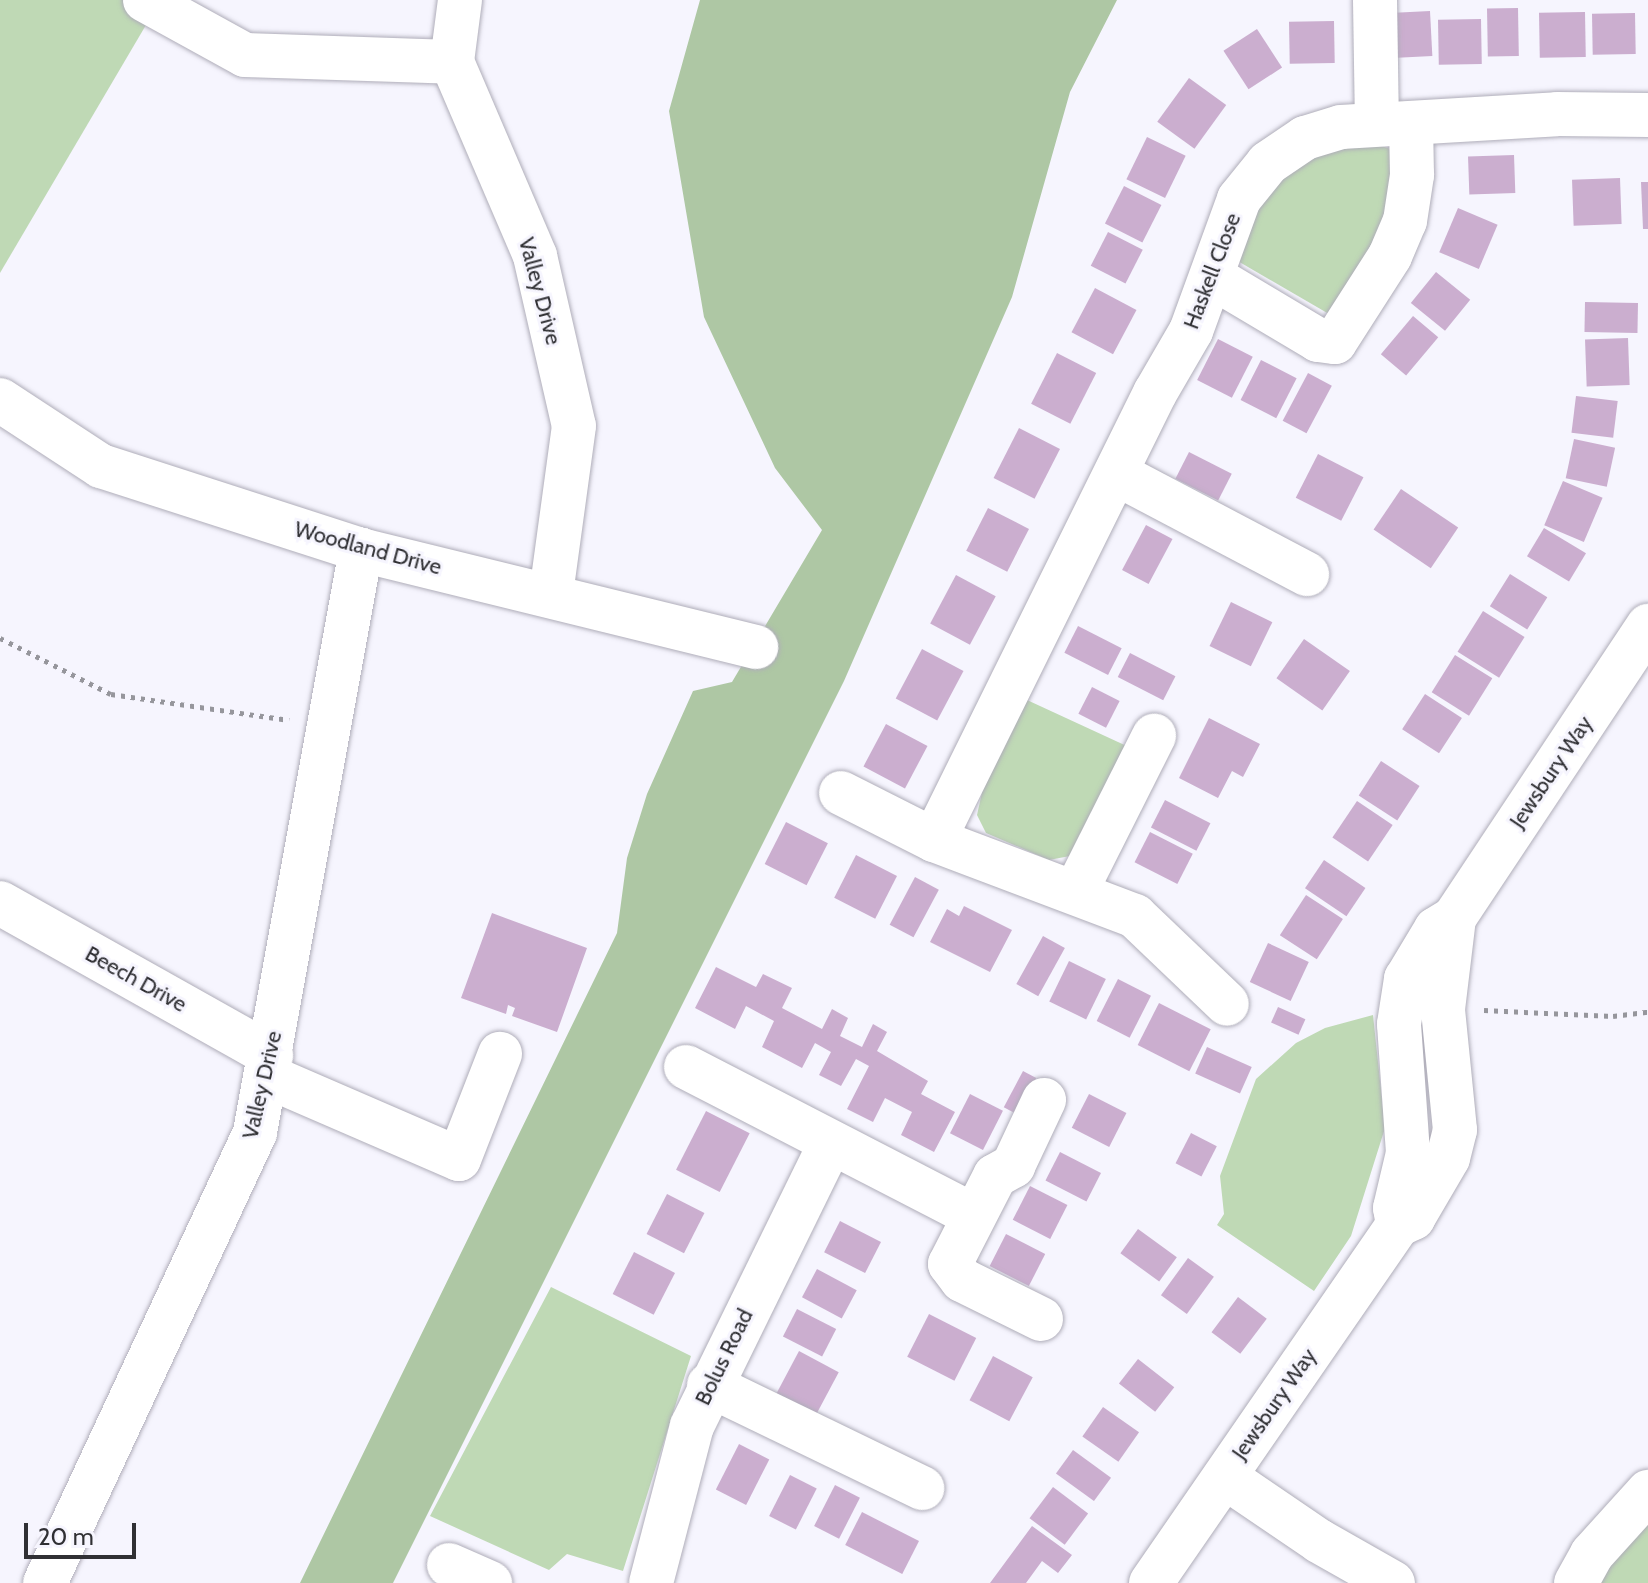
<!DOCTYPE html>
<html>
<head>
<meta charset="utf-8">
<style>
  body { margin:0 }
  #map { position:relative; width:1648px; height:1583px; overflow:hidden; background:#f6f5fe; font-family:Cabin,sans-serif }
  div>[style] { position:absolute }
  .green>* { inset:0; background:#bfd9b5 }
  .forest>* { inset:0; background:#aec7a4 }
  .building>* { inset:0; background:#cbaecf; transform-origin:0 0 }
  .path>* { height:5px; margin-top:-2.5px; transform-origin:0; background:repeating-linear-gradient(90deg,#96969c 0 4px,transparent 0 10px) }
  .roads { filter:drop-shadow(0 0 2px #afadb9) drop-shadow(0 0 2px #afadb9) }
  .minor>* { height:44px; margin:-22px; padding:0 22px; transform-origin:22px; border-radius:22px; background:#fff }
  span { translate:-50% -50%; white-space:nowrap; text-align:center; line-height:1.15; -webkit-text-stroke:6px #f6f5fe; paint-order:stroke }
  .street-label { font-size:22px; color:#303034 }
  .scale { position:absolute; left:24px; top:1523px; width:112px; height:36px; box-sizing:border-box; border:4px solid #303034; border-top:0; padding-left:10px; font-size:24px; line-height:28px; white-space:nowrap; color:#303034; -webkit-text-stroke:6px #f6f5fe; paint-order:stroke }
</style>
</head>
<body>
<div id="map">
  <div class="green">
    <i style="clip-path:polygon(0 0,145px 0,156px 8px,0 273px)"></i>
    <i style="clip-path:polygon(1370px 142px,1402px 153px,1402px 214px,1341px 321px,1236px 260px,1258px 195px,1306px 153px)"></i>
    <i style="clip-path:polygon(1027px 700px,1131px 748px,1075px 855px,1049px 860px,986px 833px,977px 815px,983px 788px)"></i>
    <i style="clip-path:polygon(1373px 1015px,1385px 1128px,1351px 1236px,1314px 1291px,1217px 1225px,1224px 1214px,1220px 1176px,1256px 1079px,1296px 1043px,1325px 1028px)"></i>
    <i style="clip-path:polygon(551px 1287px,691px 1356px,623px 1571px,567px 1554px,549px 1570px,430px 1516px)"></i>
    <i style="clip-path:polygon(1648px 1518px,1648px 1583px,1600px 1583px,1623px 1545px)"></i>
  </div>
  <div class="forest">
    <i style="clip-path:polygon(700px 0,1117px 0,1070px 92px,1012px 297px,844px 681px,393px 1583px,300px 1583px,617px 933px,627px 858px,647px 794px,693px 691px,732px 682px,822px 530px,775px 468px,704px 317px,669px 111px)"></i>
  </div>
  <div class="building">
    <i style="left:1518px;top:8px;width:48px;height:31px;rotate:89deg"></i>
    <i style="left:1430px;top:11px;width:45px;height:35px;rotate:87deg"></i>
    <i style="left:1585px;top:12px;width:45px;height:46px;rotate:89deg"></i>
    <i style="left:1635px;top:13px;width:41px;height:43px;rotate:89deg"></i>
    <i style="left:1481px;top:19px;width:45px;height:43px;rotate:89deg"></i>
    <i style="left:1334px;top:21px;width:42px;height:45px;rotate:89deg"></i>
    <i style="left:1257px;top:29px;width:46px;height:40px;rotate:57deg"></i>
    <i style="left:1189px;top:78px;width:46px;height:54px;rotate:36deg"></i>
    <i style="left:1147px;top:137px;width:43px;height:47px;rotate:26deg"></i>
    <i style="left:1514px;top:155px;width:38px;height:46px;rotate:88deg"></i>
    <i style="left:1620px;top:178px;width:46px;height:48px;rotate:88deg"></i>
    <i style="clip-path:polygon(1641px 182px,1648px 182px,1648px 229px,1643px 229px)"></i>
    <i style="left:1124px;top:186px;width:42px;height:42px;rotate:27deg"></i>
    <i style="left:1458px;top:208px;width:43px;height:48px;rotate:23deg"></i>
    <i style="left:1108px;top:232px;width:39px;height:38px;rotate:27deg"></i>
    <i style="left:1436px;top:272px;width:44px;height:40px;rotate:39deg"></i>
    <i style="left:1095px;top:288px;width:47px;height:50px;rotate:28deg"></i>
    <i style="left:1585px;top:302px;width:53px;height:30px;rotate:1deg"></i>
    <i style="left:1413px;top:316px;width:33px;height:50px;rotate:40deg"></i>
    <i style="left:1628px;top:338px;width:47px;height:43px;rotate:88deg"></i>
    <i style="left:1218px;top:339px;width:39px;height:46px;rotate:27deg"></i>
    <i style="left:1057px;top:353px;width:44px;height:57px;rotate:27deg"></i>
    <i style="left:1261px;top:360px;width:40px;height:45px;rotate:27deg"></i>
    <i style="left:1308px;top:373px;width:27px;height:54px;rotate:28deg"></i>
    <i style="left:1576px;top:396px;width:42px;height:37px;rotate:7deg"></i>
    <i style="left:1019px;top:428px;width:46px;height:56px;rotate:27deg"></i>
    <i style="left:1574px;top:439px;width:42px;height:40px;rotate:12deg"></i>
    <i style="left:1189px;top:452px;width:48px;height:30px;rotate:27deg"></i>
    <i style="left:1318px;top:454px;width:51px;height:49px;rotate:27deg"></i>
    <i style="left:1563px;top:481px;width:43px;height:48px;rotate:23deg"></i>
    <i style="left:1401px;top:489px;width:69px;height:49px;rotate:34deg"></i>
    <i style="left:988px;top:508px;width:46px;height:48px;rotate:27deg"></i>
    <i style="left:1146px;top:525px;width:30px;height:51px;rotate:28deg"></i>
    <i style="left:1544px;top:528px;width:49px;height:33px;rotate:31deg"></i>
    <i style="left:1510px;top:574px;width:44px;height:38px;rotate:32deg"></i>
    <i style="left:956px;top:575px;width:45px;height:55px;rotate:28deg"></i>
    <i style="left:1231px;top:602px;width:46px;height:49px;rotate:26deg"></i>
    <i style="left:1483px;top:611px;width:49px;height:48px;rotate:32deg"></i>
    <i style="left:1078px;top:626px;width:49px;height:30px;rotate:27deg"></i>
    <i style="left:1304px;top:639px;width:56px;height:48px;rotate:35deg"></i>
    <i style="left:922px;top:649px;width:47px;height:56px;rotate:28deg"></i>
    <i style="left:1130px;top:653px;width:51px;height:27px;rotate:27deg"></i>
    <i style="left:1455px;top:655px;width:44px;height:44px;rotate:32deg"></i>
    <i style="left:1092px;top:687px;width:31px;height:30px;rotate:27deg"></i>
    <i style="left:1425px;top:694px;width:44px;height:42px;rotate:33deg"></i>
    <i style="clip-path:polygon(1209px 718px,1260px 744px,1243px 777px,1232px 771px,1218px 798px,1179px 778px)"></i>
    <i style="left:886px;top:724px;width:47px;height:48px;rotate:28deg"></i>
    <i style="left:1381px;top:761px;width:46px;height:41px;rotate:33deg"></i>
    <i style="left:1165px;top:800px;width:51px;height:31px;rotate:27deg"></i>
    <i style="left:1357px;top:801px;width:43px;height:44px;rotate:34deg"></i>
    <i style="left:786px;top:822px;width:47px;height:47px;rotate:27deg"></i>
    <i style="left:1150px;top:832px;width:48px;height:34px;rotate:27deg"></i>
    <i style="left:856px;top:855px;width:46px;height:48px;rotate:27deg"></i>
    <i style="left:1324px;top:860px;width:50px;height:34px;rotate:34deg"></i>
    <i style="left:915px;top:877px;width:27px;height:54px;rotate:28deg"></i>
    <i style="left:1306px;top:895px;width:44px;height:48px;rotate:33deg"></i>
    <i style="clip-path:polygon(964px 906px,1012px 930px,990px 972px,930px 942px,947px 909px,959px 916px)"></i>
    <i style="clip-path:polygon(492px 913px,587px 948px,557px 1032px,512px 1016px,515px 1008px,508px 1005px,506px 1014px,461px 998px)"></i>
    <i style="left:1043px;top:936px;width:25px;height:55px;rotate:29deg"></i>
    <i style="left:1268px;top:943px;width:45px;height:43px;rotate:25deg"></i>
    <i style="left:1069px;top:961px;width:41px;height:45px;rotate:26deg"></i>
    <i style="clip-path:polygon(716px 967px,756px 987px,763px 974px,792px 988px,782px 1008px,822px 1029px,832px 1009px,848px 1018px,840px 1036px,862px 1047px,873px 1024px,887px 1032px,877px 1051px,928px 1081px,921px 1094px,955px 1112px,934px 1152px,901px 1135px,912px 1112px,885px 1098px,873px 1122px,847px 1109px,869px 1066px,856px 1059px,841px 1086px,819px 1075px,831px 1052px,815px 1043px,802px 1068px,762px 1047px,774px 1021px,746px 1006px,735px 1029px,695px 1008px)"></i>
    <i style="left:1118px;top:979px;width:37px;height:47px;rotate:27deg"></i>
    <i style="left:1159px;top:1003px;width:58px;height:47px;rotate:27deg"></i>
    <i style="left:1278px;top:1007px;width:30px;height:17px;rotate:24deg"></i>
    <i style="left:1207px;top:1047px;width:49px;height:29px;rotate:24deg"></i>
    <i style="left:1023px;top:1071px;width:15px;height:41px;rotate:28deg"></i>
    <i style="left:970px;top:1094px;width:37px;height:44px;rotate:27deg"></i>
    <i style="left:1089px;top:1094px;width:42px;height:38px;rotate:27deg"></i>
    <i style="left:706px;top:1111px;width:49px;height:66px;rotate:27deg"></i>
    <i style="left:1191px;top:1133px;width:29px;height:34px;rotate:27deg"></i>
    <i style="left:1060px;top:1152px;width:46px;height:32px;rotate:27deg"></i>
    <i style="left:1030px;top:1186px;width:42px;height:38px;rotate:27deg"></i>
    <i style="left:667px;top:1194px;width:42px;height:45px;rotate:27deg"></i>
    <i style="left:840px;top:1221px;width:46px;height:35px;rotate:27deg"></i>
    <i style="left:1138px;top:1229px;width:48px;height:30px;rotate:36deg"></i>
    <i style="left:1006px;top:1234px;width:44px;height:36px;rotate:27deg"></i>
    <i style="left:634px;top:1252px;width:46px;height:47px;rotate:27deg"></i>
    <i style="left:1188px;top:1258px;width:32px;height:46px;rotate:36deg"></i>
    <i style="left:817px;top:1269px;width:45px;height:32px;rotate:28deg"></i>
    <i style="left:1238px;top:1297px;width:36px;height:44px;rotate:37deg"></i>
    <i style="left:797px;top:1309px;width:44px;height:31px;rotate:27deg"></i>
    <i style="left:929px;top:1314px;width:53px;height:48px;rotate:27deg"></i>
    <i style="left:799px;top:1351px;width:45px;height:48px;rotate:28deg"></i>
    <i style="left:993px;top:1356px;width:45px;height:50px;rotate:28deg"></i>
    <i style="left:1138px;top:1359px;width:46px;height:31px;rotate:38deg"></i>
    <i style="left:1103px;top:1407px;width:44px;height:36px;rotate:35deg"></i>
    <i style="left:739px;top:1444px;width:34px;height:51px;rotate:27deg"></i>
    <i style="left:1073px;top:1450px;width:47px;height:29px;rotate:36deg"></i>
    <i style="left:790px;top:1475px;width:30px;height:46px;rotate:27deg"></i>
    <i style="left:835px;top:1485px;width:28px;height:46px;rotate:27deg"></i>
    <i style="left:1053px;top:1487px;width:44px;height:39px;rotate:37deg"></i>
    <i style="left:862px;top:1512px;width:64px;height:37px;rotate:27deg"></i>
    <i style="clip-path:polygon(1032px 1526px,1072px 1555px,1058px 1573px,1042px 1561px,1026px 1583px,990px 1583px)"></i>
  </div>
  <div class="path">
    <i style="left:0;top:638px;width:124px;rotate:26.8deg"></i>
    <i style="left:111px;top:694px;width:180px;rotate:8.3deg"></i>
    <i style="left:1484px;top:1010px;width:129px;rotate:2.7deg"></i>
    <i style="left:1613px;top:1016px;width:35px;rotate:-7deg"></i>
  </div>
  <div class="roads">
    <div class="minor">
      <i style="left:145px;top:0;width:114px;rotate:28.8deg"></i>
      <i style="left:245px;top:55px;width:207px;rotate:1.9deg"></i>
      <i style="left:460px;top:0;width:63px;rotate:97.4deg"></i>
      <i style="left:452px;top:62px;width:211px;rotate:66.8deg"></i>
      <i style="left:535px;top:256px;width:174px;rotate:77.1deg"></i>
      <i style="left:574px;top:426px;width:170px;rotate:97.8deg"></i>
      <i style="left:1375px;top:0;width:123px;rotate:89.1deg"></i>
      <i style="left:1214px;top:278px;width:121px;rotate:30.8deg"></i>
      <i style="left:1318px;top:340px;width:17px;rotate:7deg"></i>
      <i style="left:1335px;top:342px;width:102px;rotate:-57.4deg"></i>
      <i style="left:1390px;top:256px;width:38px;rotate:-67deg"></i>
      <i style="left:1405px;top:221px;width:47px;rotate:-81.3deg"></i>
      <i style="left:1412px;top:175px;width:51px;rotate:-91.1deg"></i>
      <i style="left:0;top:400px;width:121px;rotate:33.2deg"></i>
      <i style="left:101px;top:466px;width:273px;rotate:17.9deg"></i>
      <i style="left:361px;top:550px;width:407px;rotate:13.8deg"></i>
      <i style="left:1117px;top:474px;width:215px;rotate:27.8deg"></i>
      <i style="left:841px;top:793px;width:104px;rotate:26.8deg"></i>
      <i style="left:934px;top:840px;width:215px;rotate:20.7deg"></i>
      <i style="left:1135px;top:916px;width:127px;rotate:43.7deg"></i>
      <i style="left:934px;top:840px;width:499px;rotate:-63.7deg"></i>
      <i style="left:1155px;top:393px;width:72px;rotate:-59.9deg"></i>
      <i style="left:1191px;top:331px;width:140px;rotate:-70deg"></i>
      <i style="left:1239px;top:199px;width:46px;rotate:-51.1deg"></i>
      <i style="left:1268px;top:163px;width:45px;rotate:-34deg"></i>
      <i style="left:1305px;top:138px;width:38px;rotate:-17deg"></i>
      <i style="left:1341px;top:127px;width:216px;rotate:-3.4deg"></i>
      <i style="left:1557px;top:114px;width:91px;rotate:0.6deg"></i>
      <i style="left:1076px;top:891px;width:174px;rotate:-63.3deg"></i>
      <i style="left:0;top:903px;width:311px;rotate:29.3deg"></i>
      <i style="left:686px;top:1067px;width:323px;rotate:27.3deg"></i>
      <i style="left:267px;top:1076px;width:209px;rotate:23.4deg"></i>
      <i style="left:459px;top:1159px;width:113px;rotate:-68.7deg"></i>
      <i style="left:1398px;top:1225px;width:17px;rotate:-100deg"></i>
      <i style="left:1395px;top:1208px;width:57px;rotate:-76.7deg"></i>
      <i style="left:1408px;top:1153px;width:129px;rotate:-94deg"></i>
      <i style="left:1399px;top:1024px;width:46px;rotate:-81.2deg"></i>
      <i style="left:1406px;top:979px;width:58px;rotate:-59deg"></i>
      <i style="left:1436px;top:929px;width:21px;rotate:-31deg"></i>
      <i style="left:1454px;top:918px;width:351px;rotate:-56.4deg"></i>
      <i style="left:1041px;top:1319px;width:88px;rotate:-153.7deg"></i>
      <i style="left:962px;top:1280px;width:20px;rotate:-127deg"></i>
      <i style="left:950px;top:1264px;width:99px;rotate:-62.9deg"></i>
      <i style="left:995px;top:1176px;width:21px;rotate:-29deg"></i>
      <i style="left:1013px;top:1166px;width:73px;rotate:-64.8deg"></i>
      <i style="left:709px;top:1385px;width:237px;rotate:25.8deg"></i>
      <i style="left:1225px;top:1477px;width:114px;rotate:34.2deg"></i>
      <i style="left:1319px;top:1541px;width:85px;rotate:29.6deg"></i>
      <i style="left:449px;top:1565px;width:45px;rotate:23.7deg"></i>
      <i style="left:45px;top:1583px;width:497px;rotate:-65deg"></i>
      <i style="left:255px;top:1132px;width:592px;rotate:-79.68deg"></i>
      <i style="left:651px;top:1583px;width:162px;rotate:-75.4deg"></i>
      <i style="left:692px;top:1426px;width:314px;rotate:-63.9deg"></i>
      <i style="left:1151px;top:1583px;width:435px;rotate:-55.4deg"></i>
      <i style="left:1398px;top:1225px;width:17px;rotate:-25deg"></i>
      <i style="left:1413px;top:1218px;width:69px;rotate:-59.7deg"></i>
      <i style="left:1448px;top:1158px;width:29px;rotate:-76deg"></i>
      <i style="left:1455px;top:1130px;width:122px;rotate:-95.7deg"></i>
      <i style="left:1443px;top:1009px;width:92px;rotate:-83.1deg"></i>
      <i style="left:1576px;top:1583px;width:33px;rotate:-61deg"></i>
      <i style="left:1592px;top:1554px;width:84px;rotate:-47.9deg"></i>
    </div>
  </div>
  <div class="street-label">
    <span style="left:1212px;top:271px;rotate:-69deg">Haskell Close</span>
    <span style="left:540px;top:291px;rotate:75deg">Valley Drive</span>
    <span style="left:368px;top:548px;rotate:15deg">Woodland Drive</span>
    <span style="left:1551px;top:772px;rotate:-56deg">Jewsbury Way</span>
    <span style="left:136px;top:979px;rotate:29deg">Beech Drive</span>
    <span style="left:262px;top:1085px;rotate:-77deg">Valley Drive</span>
    <span style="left:724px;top:1357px;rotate:-64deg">Bolus Road</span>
    <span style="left:1274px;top:1404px;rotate:-55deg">Jewsbury Way</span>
  </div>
  <div class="scale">20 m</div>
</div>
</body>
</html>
